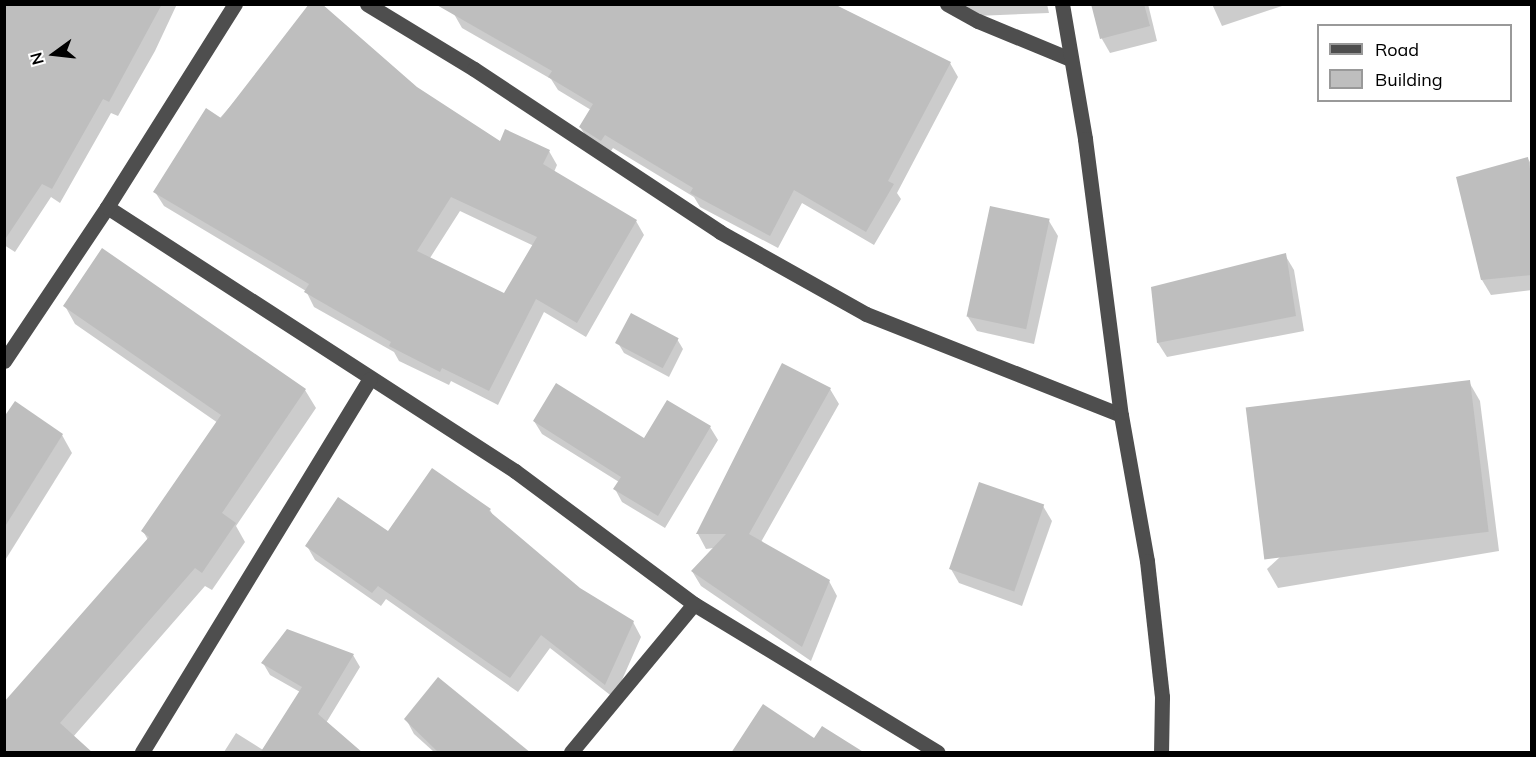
<!DOCTYPE html>
<html>
<head>
<meta charset="utf-8">
<style>
  body { margin:0 }
  #map { position:relative; width:1536px; height:757px; overflow:hidden; background:#fff; font-family:Mulish,sans-serif }
  div>[style] { position:absolute }
  .shadow>* { inset:0; background:#0003 }
  .building>* { inset:0; background:#bebebe; transform-origin:0 0 }
  .minor>* { height:15px; margin:-7.5px; padding:0 7.5px; transform-origin:7.5px; border-radius:7.5px; background:#4e4e4e }
  span { translate:-50% -50%; white-space:nowrap; text-align:center; line-height:1.15; -webkit-text-stroke:6px #fff; paint-order:stroke }
  .frame { position:absolute; inset:0; border:6px solid #000; pointer-events:none }
  .legend { position:absolute; left:1317px; top:24px; width:195px; height:78px; box-sizing:border-box; background:#fff; border:2px solid #999; margin:0; padding:8px 10px; list-style:none; font-size:18px; color:#000 }
  .legend li { display:flex; align-items:center; gap:12px; height:30px }
  .legend b { width:30px; border:2px solid #999 }
  .north { position:absolute; left:24px; top:24px; width:60px; height:60px; -webkit-text-stroke:4px #fff; paint-order:stroke; rotate:255deg; font-size:16px; font-weight:700; line-height:24px; text-align:center; color:#000 }
  .north::after { content:''; display:block; margin:auto; width:21px; height:27px; background:#000; clip-path:polygon(50% 0,100% 100%,50% 72%,0 100%) }
</style>
</head>
<body>
<div id="map">
  <div class="shadow">
    <i style="clip-path:polygon(4px 4px,177px 4px,155px 51px,118px 116px,111px 113px,60px 203px,51px 197px,15px 252px,4px 245px)"></i>
    <i style="clip-path:polygon(evenodd,320px 4px,416px 88px,501px 143px,549px 151px,557px 165px,554px 172px,636px 221px,644px 235px,586px 337px,544px 312px,498px 405px,451px 381px,449px 385px,399px 361px,394px 352px,314px 307px,306px 291px,164px 206px,155px 192px,320px 4px,460px 211px,534px 246px,505px 295px,430px 258px,460px 211px)"></i>
    <i style="clip-path:polygon(459px 4px,833px 4px,950px 63px,958px 77px,897px 193px,901px 199px,874px 245px,802px 203px,778px 248px,700px 207px,694px 197px,613px 148px,609px 154px,589px 141px,580px 127px,591px 110px,558px 90px,551px 79px,462px 28px,454px 14px)"></i>
    <i style="clip-path:polygon(960px 4px,1047px 4px,1049px 13px,976px 16px)"></i>
    <i style="clip-path:polygon(1093px 4px,1148px 4px,1157px 41px,1110px 53px,1102px 39px)"></i>
    <i style="clip-path:polygon(1212px 4px,1288px 4px,1222px 26px)"></i>
    <i style="clip-path:polygon(1528px 159px,1532px 165px,1532px 290px,1491px 295px,1482px 280px,1458px 178px)"></i>
    <i style="clip-path:polygon(1049px 221px,1058px 236px,1034px 344px,977px 331px,968px 317px)"></i>
    <i style="clip-path:polygon(103px 250px,305px 390px,316px 408px,236px 526px,245px 542px,212px 590px,205px 586px,73px 737px,4px 752px,148px 540px,143px 531px,218px 423px,75px 324px,65px 306px)"></i>
    <i style="clip-path:polygon(1285px 255px,1294px 270px,1304px 331px,1167px 357px,1158px 343px,1153px 288px)"></i>
    <i style="clip-path:polygon(677px 339px,683px 349px,669px 377px,624px 353px,618px 343px)"></i>
    <i style="clip-path:polygon(783px 365px,830px 389px,839px 404px,761px 542px,829px 581px,837px 596px,811px 661px,701px 586px,692px 571px,714px 548px,706px 549px,698px 534px)"></i>
    <i style="clip-path:polygon(1469px 382px,1480px 401px,1499px 551px,1278px 588px,1267px 569px)"></i>
    <i style="clip-path:polygon(4px 420px,62px 435px,72px 453px,4px 562px)"></i>
    <i style="clip-path:polygon(534px 421px,644px 440px,710px 427px,718px 440px,665px 528px,622px 502px,615px 489px,619px 482px,542px 434px)"></i>
    <i style="clip-path:polygon(1043px 506px,1052px 521px,1022px 606px,959px 583px,951px 569px)"></i>
    <i style="clip-path:polygon(490px 510px,494px 517px,580px 589px,633px 622px,641px 637px,614px 698px,550px 648px,518px 692px,386px 599px,381px 606px,315px 560px,307px 546px,388px 533px)"></i>
    <i style="clip-path:polygon(353px 655px,360px 667px,326px 723px,359px 752px,224px 752px,236px 733px,263px 750px,300px 692px,270px 675px,263px 663px)"></i>
    <i style="clip-path:polygon(406px 719px,528px 752px,434px 752px,414px 734px)"></i>
  </div>
  <div class="building">
    <i style="clip-path:polygon(4px 4px,162px 4px,109px 102px,103px 99px,52px 189px,42px 184px,4px 241px)"></i>
    <i style="clip-path:polygon(evenodd,309px 4px,322px 4px,417px 87px,500px 141px,505px 129px,550px 150px,543px 164px,637px 220px,577px 323px,536px 299px,489px 391px,442px 368px,440px 372px,389px 346px,391px 342px,304px 292px,309px 284px,153px 192px,206px 108px,221px 118px,309px 4px,451px 197px,537px 237px,504px 293px,417px 251px,451px 197px)"></i>
    <i style="clip-path:polygon(435px 4px,836px 5px,951px 62px,888px 181px,894px 184px,866px 232px,794px 190px,770px 236px,690px 193px,693px 188px,605px 135px,601px 141px,579px 127px,593px 104px,548px 77px,552px 71px)"></i>
    <i style="clip-path:polygon(1091px 4px,1144px 4px,1150px 26px,1100px 39px)"></i>
    <i style="clip-path:polygon(1528px 157px,1532px 181px,1532px 275px,1481px 280px,1456px 177px)"></i>
    <i style="left:990px;top:206px;width:61px;height:113px;rotate:12deg"></i>
    <i style="clip-path:polygon(102px 248px,306px 389px,222px 513px,236px 523px,202px 573px,195px 568px,60px 723px,93px 753px,4px 753px,4px 702px,149px 537px,141px 531px,221px 415px,63px 306px)"></i>
    <i style="clip-path:polygon(1286px 253px,1296px 316px,1157px 343px,1151px 287px)"></i>
    <i style="left:631px;top:313px;width:54px;height:34px;rotate:28deg"></i>
    <i style="clip-path:polygon(782px 363px,831px 388px,749px 534px,830px 580px,802px 647px,691px 571px,726px 534px,696px 534px)"></i>
    <i style="left:1470px;top:380px;width:153px;height:226px;rotate:83deg"></i>
    <i style="clip-path:polygon(556px 383px,644px 438px,667px 400px,711px 426px,658px 516px,613px 489px,621px 477px,533px 421px)"></i>
    <i style="clip-path:polygon(15px 401px,63px 434px,4px 528px,4px 417px)"></i>
    <i style="clip-path:polygon(432px 468px,491px 509px,489px 511px,580px 588px,634px 621px,605px 685px,541px 635px,510px 678px,378px 586px,372px 593px,305px 546px,338px 497px,388px 531px)"></i>
    <i style="left:979px;top:482px;width:69px;height:92px;rotate:19deg"></i>
    <i style="clip-path:polygon(287px 629px,354px 654px,318px 714px,363px 753px,260px 753px,302px 687px,261px 663px)"></i>
    <i style="clip-path:polygon(438px 677px,531px 753px,439px 753px,404px 719px)"></i>
    <i style="clip-path:polygon(763px 704px,814px 738px,822px 726px,865px 753px,731px 753px)"></i>
  </div>
  <div class="minor">
    <i style="left:367px;top:4px;width:125px;rotate:31.3deg"></i>
    <i style="left:474px;top:69px;width:295px;rotate:33.5deg"></i>
    <i style="left:720px;top:232px;width:167px;rotate:29.3deg"></i>
    <i style="left:866px;top:314px;width:274px;rotate:21.6deg"></i>
    <i style="left:947px;top:4px;width:35px;rotate:29deg"></i>
    <i style="left:978px;top:21px;width:100px;rotate:22.4deg"></i>
    <i style="left:1062px;top:4px;width:137px;rotate:80.3deg"></i>
    <i style="left:1085px;top:139px;width:278px;rotate:82.6deg"></i>
    <i style="left:1121px;top:415px;width:148px;rotate:79.9deg"></i>
    <i style="left:1147px;top:561px;width:137px;rotate:83.7deg"></i>
    <i style="left:1162px;top:697px;width:55px;rotate:91deg"></i>
    <i style="left:107px;top:207px;width:486px;rotate:32.9deg"></i>
    <i style="left:515px;top:471px;width:223px;rotate:36.6deg"></i>
    <i style="left:694px;top:604px;width:285px;rotate:31.3deg"></i>
    <i style="left:4px;top:361px;width:185px;rotate:-56.2deg"></i>
    <i style="left:107px;top:207px;width:240px;rotate:-57.8deg"></i>
    <i style="left:142px;top:752px;width:437px;rotate:-58.6deg"></i>
    <i style="left:571px;top:752px;width:192px;rotate:-50.3deg"></i>
  </div>
  <div class="frame"></div>
  <ul class="legend">
  <li><b style="height:8px;background:#4e4e4e"></b>Road</li>
  <li><b style="height:16px;background:#bebebe"></b>Building</li>
  </ul>
  <div class="north">N</div>
</div>
</body>
</html>
